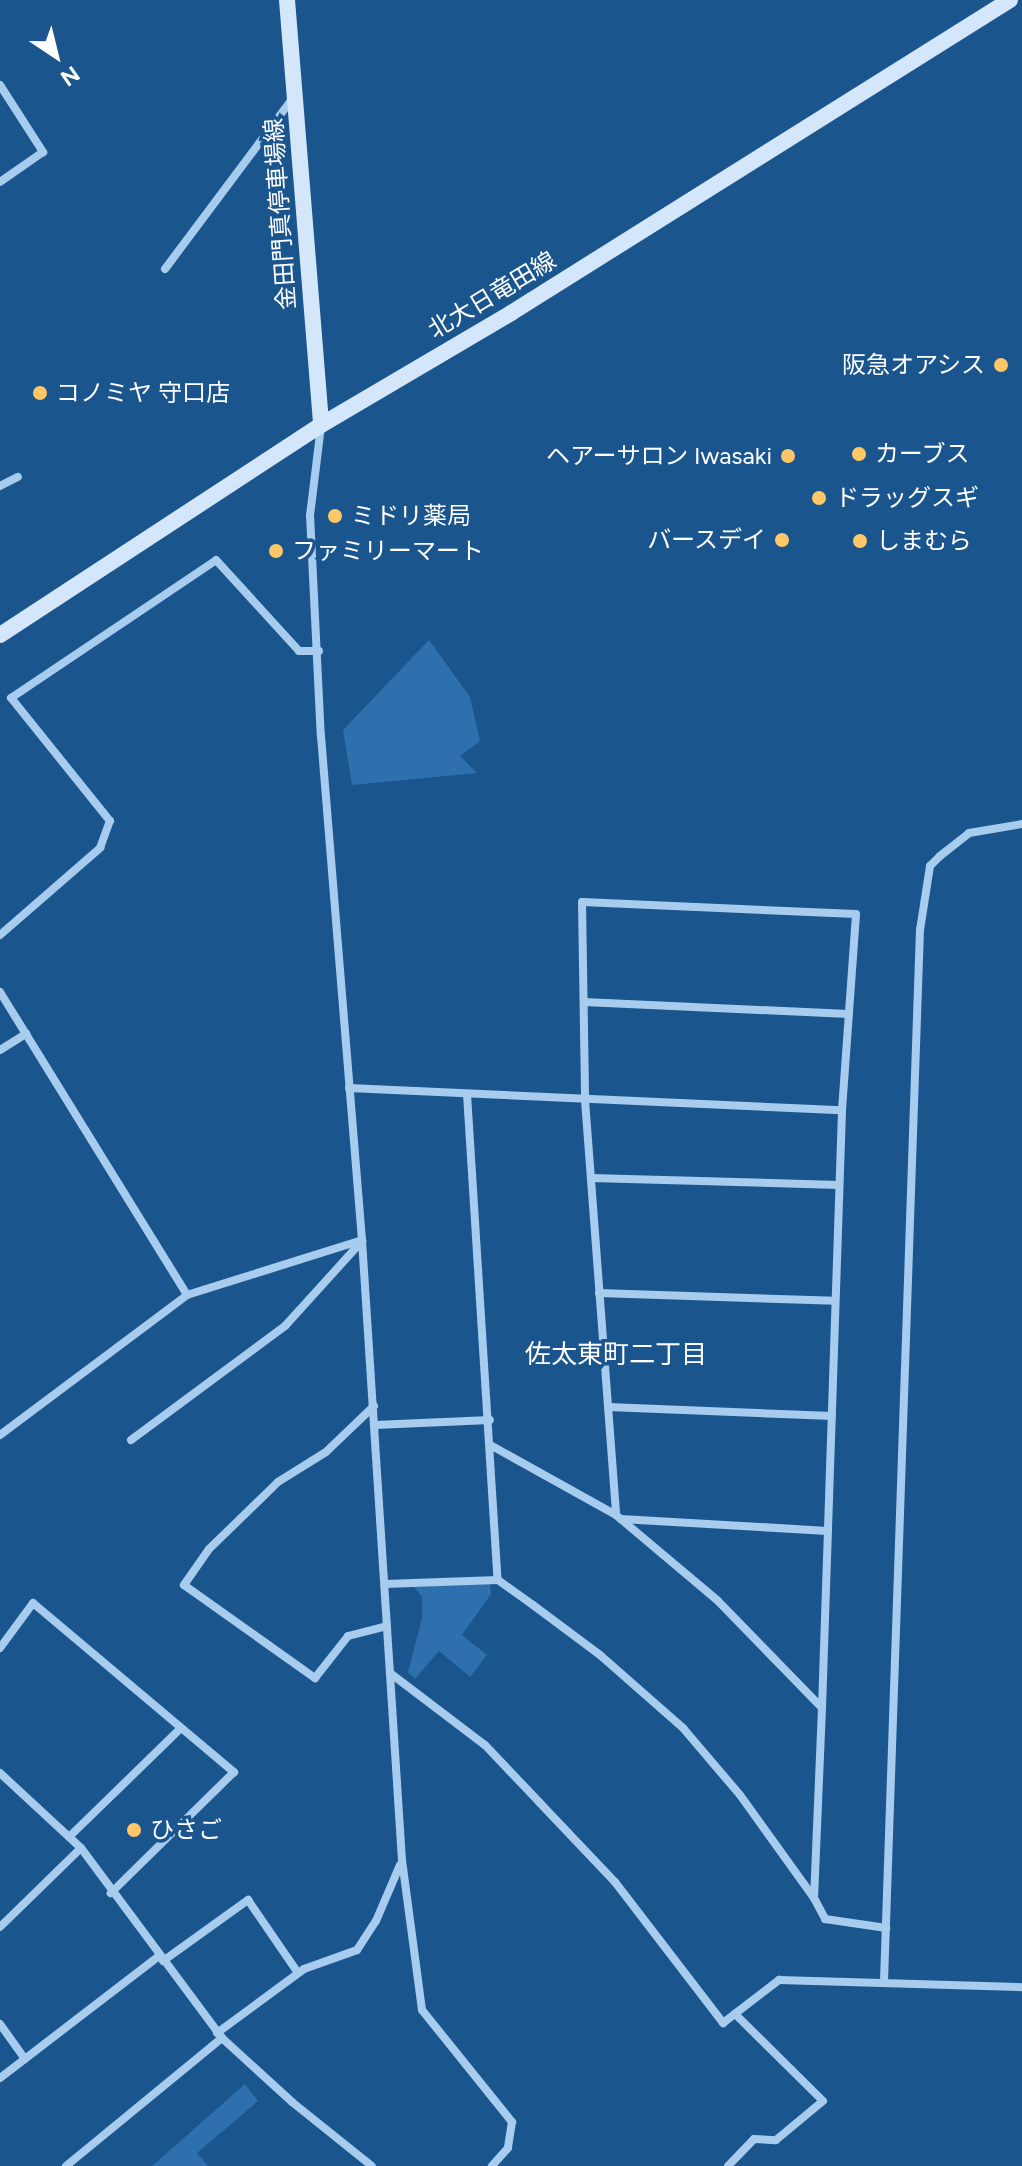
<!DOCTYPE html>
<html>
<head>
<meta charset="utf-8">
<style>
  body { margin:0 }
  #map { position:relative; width:1022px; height:2166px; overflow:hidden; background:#1a558e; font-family:Figtree,"Noto Sans JP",sans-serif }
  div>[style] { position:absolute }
  .green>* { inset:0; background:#2d70ad }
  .street>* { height:8px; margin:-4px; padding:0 4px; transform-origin:4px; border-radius:4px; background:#a7ccee }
  .secondary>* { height:16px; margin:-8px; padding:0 8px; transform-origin:8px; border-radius:8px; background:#d4e7fa }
  .dots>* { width:22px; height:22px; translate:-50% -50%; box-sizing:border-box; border:4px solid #1a558e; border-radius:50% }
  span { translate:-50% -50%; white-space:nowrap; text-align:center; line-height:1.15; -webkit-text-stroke:7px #1a558e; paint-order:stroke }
  .street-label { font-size:24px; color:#fff }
  .poi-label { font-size:24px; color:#fff }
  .right { translate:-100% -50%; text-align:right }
  .left { translate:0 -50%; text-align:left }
  .neighbourhood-label { font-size:26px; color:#fff }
  .north { position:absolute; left:16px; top:16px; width:80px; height:80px; -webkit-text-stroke:6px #1a558e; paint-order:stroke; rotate:145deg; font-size:22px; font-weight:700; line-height:32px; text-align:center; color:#fff }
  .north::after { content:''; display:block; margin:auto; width:28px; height:36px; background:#fff; clip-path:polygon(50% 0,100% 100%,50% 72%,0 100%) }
</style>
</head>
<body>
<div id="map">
  <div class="green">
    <i style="clip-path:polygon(429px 640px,470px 697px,480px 741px,460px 756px,477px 773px,352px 785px,343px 730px)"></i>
    <i style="clip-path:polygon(490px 1584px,491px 1594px,462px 1635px,487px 1655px,470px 1677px,439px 1651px,415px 1679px,408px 1672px,422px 1618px,422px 1597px,414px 1587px)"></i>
    <i style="clip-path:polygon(245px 2084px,258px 2101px,197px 2153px,208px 2166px,152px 2166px)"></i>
  </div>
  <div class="street">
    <i style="left:0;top:85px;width:80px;rotate:57.3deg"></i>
    <i style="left:43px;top:152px;width:52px;rotate:145.1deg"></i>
    <i style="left:165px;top:269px;width:214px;rotate:-53.2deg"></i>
    <i style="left:321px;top:426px;width:90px;rotate:97deg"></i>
    <i style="left:310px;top:515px;width:221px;rotate:87.2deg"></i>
    <i style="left:321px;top:736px;width:506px;rotate:85.35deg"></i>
    <i style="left:362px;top:1240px;width:621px;rotate:86.31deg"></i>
    <i style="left:402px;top:1860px;width:151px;rotate:82.4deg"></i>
    <i style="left:422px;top:2010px;width:144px;rotate:51.2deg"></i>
    <i style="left:512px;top:2122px;width:26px;rotate:99deg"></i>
    <i style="left:508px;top:2148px;width:24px;rotate:132deg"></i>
    <i style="left:0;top:486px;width:20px;rotate:-27deg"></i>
    <i style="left:0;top:935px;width:133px;rotate:-41deg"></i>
    <i style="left:100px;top:848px;width:29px;rotate:-70deg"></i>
    <i style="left:110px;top:821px;width:158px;rotate:-128.8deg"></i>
    <i style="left:11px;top:698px;width:247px;rotate:-33.9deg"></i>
    <i style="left:216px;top:560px;width:123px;rotate:47.6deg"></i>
    <i style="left:299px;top:651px;width:20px"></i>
    <i style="left:0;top:992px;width:356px;rotate:58.3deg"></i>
    <i style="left:584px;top:1002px;width:265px;rotate:2.6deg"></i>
    <i style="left:0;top:1050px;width:31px;rotate:-32deg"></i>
    <i style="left:349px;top:1088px;width:493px;rotate:2.6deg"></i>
    <i style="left:467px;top:1094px;width:487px;rotate:86.4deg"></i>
    <i style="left:591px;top:1178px;width:248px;rotate:1.6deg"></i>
    <i style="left:599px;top:1293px;width:236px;rotate:1.9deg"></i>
    <i style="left:374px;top:1406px;width:66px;rotate:136.2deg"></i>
    <i style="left:326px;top:1452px;width:57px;rotate:148deg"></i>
    <i style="left:278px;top:1482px;width:96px;rotate:135.8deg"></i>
    <i style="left:209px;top:1549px;width:44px;rotate:124.8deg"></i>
    <i style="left:184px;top:1585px;width:161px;rotate:35.4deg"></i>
    <i style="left:315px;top:1678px;width:53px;rotate:-51.8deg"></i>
    <i style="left:348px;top:1636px;width:40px;rotate:-14.4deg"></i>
    <i style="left:608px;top:1407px;width:224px;rotate:2.3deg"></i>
    <i style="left:375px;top:1425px;width:115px;rotate:-2.5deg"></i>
    <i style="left:0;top:1435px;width:234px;rotate:-36.8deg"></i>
    <i style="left:187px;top:1295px;width:183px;rotate:-17.4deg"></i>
    <i style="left:131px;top:1440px;width:192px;rotate:-36.5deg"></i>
    <i style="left:285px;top:1326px;width:115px;rotate:-47.8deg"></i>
    <i style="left:492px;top:1446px;width:142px;rotate:29.1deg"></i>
    <i style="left:616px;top:1515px;width:133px;rotate:40.1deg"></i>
    <i style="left:718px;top:1601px;width:149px;rotate:45.8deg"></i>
    <i style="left:822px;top:1708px;width:598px;rotate:-88.08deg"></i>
    <i style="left:842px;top:1110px;width:196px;rotate:-85.9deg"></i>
    <i style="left:856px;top:914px;width:274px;rotate:-177.5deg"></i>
    <i style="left:582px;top:902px;width:198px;rotate:89.1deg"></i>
    <i style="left:585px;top:1100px;width:416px;rotate:85.7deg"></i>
    <i style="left:621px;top:1519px;width:207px;rotate:3.3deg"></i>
    <i style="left:385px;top:1584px;width:113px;rotate:-2deg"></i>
    <i style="left:498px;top:1580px;width:43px;rotate:35.5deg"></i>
    <i style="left:533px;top:1605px;width:84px;rotate:36.7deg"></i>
    <i style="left:600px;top:1655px;width:111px;rotate:41.3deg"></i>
    <i style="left:683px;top:1728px;width:88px;rotate:49.6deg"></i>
    <i style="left:740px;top:1795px;width:127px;rotate:54.3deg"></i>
    <i style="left:0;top:1648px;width:56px;rotate:-53.7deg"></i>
    <i style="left:33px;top:1603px;width:263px;rotate:40.1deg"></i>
    <i style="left:234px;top:1772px;width:173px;rotate:135.5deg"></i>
    <i style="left:390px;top:1673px;width:119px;rotate:37.2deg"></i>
    <i style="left:485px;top:1745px;width:79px;rotate:46.5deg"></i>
    <i style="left:539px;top:1802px;width:110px;rotate:46.5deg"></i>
    <i style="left:615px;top:1882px;width:178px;rotate:52.5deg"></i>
    <i style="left:723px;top:2023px;width:71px;rotate:-37.5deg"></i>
    <i style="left:779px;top:1980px;width:243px;rotate:1.7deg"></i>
    <i style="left:822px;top:1708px;width:190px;rotate:92.4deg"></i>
    <i style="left:814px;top:1898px;width:24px;rotate:62deg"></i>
    <i style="left:825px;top:1919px;width:62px;rotate:8.4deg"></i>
    <i style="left:0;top:1773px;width:110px;rotate:42.8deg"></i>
    <i style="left:81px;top:1848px;width:237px;rotate:53.4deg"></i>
    <i style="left:222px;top:2038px;width:95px;rotate:42.4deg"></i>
    <i style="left:292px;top:2102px;width:102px;rotate:38.7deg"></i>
    <i style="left:69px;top:1837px;width:156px;rotate:-44.2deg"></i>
    <i style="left:0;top:1927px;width:113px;rotate:-44.3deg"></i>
    <i style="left:163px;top:1961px;width:105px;rotate:-35.7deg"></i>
    <i style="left:248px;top:1900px;width:88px;rotate:55.6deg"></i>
    <i style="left:884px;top:1981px;width:1052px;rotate:-88.04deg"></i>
    <i style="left:920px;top:930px;width:65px;rotate:-81.1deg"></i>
    <i style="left:930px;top:866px;width:14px;rotate:-45deg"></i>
    <i style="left:940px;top:856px;width:37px;rotate:-38deg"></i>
    <i style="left:969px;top:833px;width:54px;rotate:-9.6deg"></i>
    <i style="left:0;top:2024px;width:43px;rotate:54.5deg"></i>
    <i style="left:217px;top:2033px;width:108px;rotate:-36.3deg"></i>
    <i style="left:304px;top:1969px;width:56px;rotate:-19.7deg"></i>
    <i style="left:357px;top:1950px;width:35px;rotate:-57deg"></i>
    <i style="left:376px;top:1921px;width:61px;rotate:-66.8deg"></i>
    <i style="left:0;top:2078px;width:200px;rotate:-37.5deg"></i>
    <i style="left:66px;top:2166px;width:202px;rotate:-39.4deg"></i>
    <i style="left:728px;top:2166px;width:37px;rotate:-46deg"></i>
    <i style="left:754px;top:2139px;width:22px;rotate:3deg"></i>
    <i style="left:776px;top:2140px;width:61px;rotate:-39.7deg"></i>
    <i style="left:823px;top:2101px;width:124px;rotate:-135.3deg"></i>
  </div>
  <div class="secondary">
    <i style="left:287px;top:0;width:426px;rotate:85.4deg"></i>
    <i style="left:0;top:635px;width:384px;rotate:-33.2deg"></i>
    <i style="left:321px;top:425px;width:221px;rotate:-30.5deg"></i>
    <i style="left:511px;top:313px;width:589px;rotate:-32.1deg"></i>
  </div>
  <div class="dots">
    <i style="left:1001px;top:365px;background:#ffc765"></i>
    <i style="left:40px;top:393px;background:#ffc765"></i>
    <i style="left:859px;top:454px;background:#ffc765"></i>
    <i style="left:788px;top:456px;background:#ffc765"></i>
    <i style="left:819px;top:498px;background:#ffc765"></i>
    <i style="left:335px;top:516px;background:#ffc765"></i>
    <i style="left:782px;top:540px;background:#ffc765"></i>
    <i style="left:860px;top:541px;background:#ffc765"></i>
    <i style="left:276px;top:551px;background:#ffc765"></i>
    <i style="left:134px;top:1830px;background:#ffc765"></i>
  </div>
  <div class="street-label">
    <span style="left:280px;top:214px;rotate:-94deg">金田門真停車場線</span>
    <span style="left:492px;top:295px;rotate:-31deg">北大日竜田線</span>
  </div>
  <div class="poi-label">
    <span class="right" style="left:985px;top:365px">阪急オアシス</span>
    <span class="left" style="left:56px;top:393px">コノミヤ 守口店</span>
    <span class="left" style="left:875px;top:454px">カーブス</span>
    <span class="right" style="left:772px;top:456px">ヘアーサロン Iwasaki</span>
    <span class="left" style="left:835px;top:498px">ドラッグスギ</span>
    <span class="left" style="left:351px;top:516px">ミドリ薬局</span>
    <span class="right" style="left:766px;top:540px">バースデイ</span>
    <span class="left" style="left:876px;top:541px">しまむら</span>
    <span class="left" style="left:292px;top:551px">ファミリーマート</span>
    <span class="left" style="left:150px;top:1830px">ひさご</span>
  </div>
  <div class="neighbourhood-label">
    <span style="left:616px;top:1355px">佐太東町二丁目</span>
  </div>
  <div class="north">N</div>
</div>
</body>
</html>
